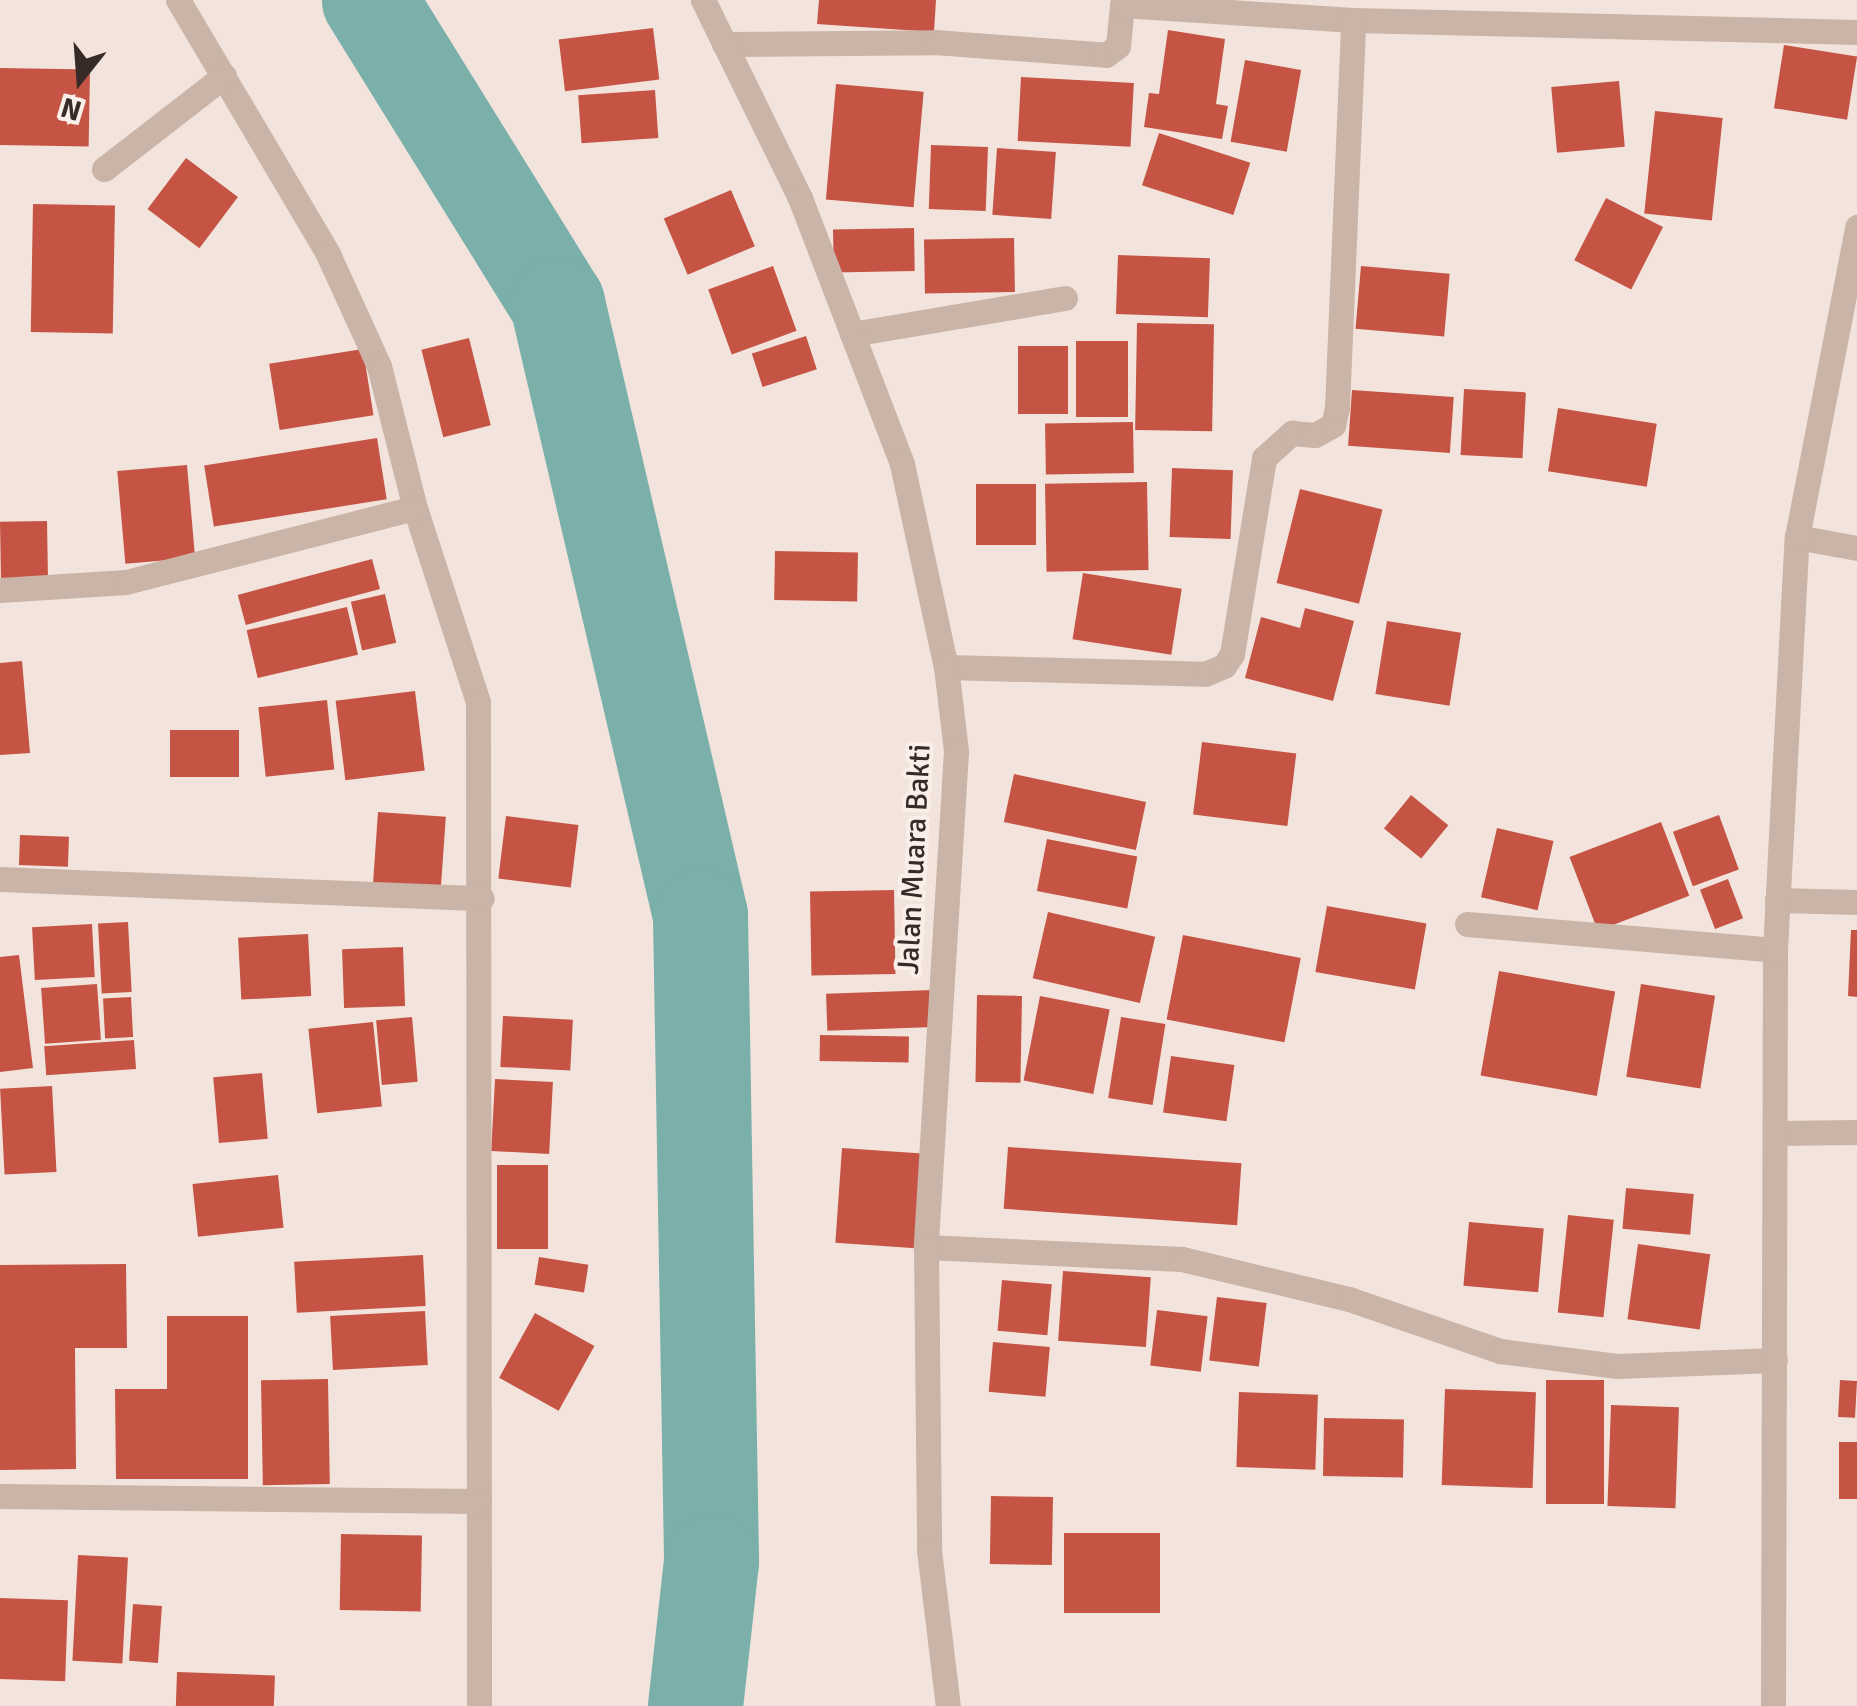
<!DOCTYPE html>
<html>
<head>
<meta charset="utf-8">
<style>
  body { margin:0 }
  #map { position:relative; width:1857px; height:1706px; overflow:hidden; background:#f2e4dc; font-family:Signika,sans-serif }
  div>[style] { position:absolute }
  .river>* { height:95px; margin:-47.5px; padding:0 47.5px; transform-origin:47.5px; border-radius:47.5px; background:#7aafaa }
  .building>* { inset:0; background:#c65445; transform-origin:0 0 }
  .minor>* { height:25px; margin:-12.5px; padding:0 12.5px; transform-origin:12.5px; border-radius:12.5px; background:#cab3a7 }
  .tertiary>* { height:25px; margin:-12.5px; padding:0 12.5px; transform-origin:12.5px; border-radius:12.5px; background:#cab3a7 }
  span { translate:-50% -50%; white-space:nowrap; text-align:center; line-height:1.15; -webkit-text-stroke:8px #faefe8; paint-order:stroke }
  .street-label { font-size:30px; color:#372b28 }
  .north { position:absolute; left:30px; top:30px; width:100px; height:100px; -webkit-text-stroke:8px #faefe8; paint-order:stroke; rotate:197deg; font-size:28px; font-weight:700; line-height:40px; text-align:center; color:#372b28 }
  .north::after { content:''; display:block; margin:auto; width:35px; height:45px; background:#372b28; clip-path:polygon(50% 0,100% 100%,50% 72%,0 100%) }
</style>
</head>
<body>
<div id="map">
  <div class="river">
    <i style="left:369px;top:0;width:357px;rotate:58.2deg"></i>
    <i style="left:557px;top:303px;width:628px;rotate:76.85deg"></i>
    <i style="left:700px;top:915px;width:646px;rotate:89.02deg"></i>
    <i style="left:711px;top:1561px;width:146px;rotate:96.3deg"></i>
  </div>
  <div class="building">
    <i style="clip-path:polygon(819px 0,936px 0,934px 32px,817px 24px)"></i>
    <i style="left:653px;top:28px;width:52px;height:95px;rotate:83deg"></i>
    <i style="clip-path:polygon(1168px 30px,1225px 39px,1216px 104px,1228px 106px,1222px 139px,1144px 127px,1149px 93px,1159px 94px)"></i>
    <i style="left:1784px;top:45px;width:74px;height:64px;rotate:9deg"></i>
    <i style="left:1245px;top:60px;width:57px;height:83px;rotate:10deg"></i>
    <i style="left:0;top:68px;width:90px;height:77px;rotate:1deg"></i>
    <i style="left:1021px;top:77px;width:113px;height:64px;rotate:3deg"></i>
    <i style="left:1619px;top:81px;width:66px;height:68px;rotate:85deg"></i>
    <i style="left:836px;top:84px;width:88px;height:116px;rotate:5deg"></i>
    <i style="left:655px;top:90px;width:48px;height:77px;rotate:86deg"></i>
    <i style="left:1655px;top:111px;width:68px;height:103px;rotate:6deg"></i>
    <i style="left:1159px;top:133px;width:96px;height:55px;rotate:18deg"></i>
    <i style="left:931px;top:145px;width:57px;height:64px;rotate:2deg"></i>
    <i style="left:997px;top:148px;width:59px;height:67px;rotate:4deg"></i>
    <i style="left:186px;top:158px;width:65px;height:64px;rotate:37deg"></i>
    <i style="left:731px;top:190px;width:61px;height:73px;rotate:67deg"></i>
    <i style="left:1606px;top:198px;width:64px;height:70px;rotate:27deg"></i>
    <i style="left:33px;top:204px;width:82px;height:128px;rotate:1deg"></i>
    <i style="left:914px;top:228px;width:43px;height:81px;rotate:89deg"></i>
    <i style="left:1014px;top:238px;width:54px;height:90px;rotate:89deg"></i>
    <i style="left:1118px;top:255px;width:92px;height:59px;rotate:2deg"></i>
    <i style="left:773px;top:266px;width:69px;height:69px;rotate:70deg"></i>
    <i style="left:1361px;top:266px;width:89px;height:63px;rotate:5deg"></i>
    <i style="left:1137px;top:323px;width:77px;height:107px;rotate:1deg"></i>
    <i style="left:806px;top:336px;width:35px;height:57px;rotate:72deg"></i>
    <i style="left:469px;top:338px;width:90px;height:49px;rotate:76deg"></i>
    <i style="left:1076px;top:341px;width:52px;height:76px"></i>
    <i style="left:1018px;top:346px;width:50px;height:68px"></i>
    <i style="left:363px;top:349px;width:67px;height:95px;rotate:81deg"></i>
    <i style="left:1464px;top:389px;width:62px;height:66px;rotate:3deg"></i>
    <i style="left:1352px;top:390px;width:102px;height:56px;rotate:4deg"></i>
    <i style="left:1558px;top:408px;width:100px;height:64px;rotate:9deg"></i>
    <i style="left:1133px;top:422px;width:51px;height:88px;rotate:89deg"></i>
    <i style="left:377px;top:438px;width:62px;height:175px;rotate:81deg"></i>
    <i style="left:187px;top:465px;width:93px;height:70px;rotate:85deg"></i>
    <i style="left:1172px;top:468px;width:61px;height:69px;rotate:2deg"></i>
    <i style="left:1147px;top:482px;width:88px;height:102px;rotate:89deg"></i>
    <i style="left:976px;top:484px;width:60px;height:61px"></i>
    <i style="left:1300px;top:489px;width:85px;height:97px;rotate:14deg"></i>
    <i style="left:47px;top:521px;width:59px;height:47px;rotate:89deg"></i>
    <i style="left:775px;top:551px;width:83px;height:49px;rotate:1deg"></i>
    <i style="left:372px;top:559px;width:31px;height:139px;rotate:75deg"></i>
    <i style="left:1083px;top:573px;width:100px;height:67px;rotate:9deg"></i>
    <i style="left:385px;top:594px;width:50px;height:35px;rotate:77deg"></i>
    <i style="left:347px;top:607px;width:49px;height:103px;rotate:77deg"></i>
    <i style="clip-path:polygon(1305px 608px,1354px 621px,1333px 701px,1245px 678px,1261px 617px,1300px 628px)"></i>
    <i style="left:1387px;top:621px;width:75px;height:74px;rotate:9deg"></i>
    <i style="clip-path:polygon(22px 661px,30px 753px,0 755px,0 663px)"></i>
    <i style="left:415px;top:691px;width:80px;height:80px;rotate:83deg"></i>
    <i style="left:327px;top:700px;width:70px;height:69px;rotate:84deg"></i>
    <i style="left:170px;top:730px;width:69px;height:47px"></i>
    <i style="left:1202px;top:742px;width:95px;height:73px;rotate:7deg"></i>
    <i style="left:1014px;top:774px;width:135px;height:49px;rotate:12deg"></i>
    <i style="left:1411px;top:795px;width:48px;height:43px;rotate:39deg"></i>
    <i style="left:378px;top:812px;width:68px;height:74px;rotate:4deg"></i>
    <i style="left:1719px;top:815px;width:58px;height:49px;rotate:70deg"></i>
    <i style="left:506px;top:816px;width:73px;height:63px;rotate:7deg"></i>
    <i style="left:1661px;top:822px;width:79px;height:98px;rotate:69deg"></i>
    <i style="left:1497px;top:828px;width:58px;height:71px;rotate:13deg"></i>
    <i style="left:20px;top:835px;width:49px;height:30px;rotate:2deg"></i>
    <i style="left:1047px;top:839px;width:92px;height:53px;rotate:11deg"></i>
    <i style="left:1728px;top:879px;width:42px;height:30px;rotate:69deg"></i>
    <i style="left:894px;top:890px;width:84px;height:84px;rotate:89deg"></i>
    <i style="left:1327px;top:906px;width:101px;height:67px;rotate:10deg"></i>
    <i style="left:1048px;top:912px;width:110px;height:68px;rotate:13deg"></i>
    <i style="left:128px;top:922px;width:70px;height:30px;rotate:87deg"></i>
    <i style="left:92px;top:924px;width:53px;height:60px;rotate:87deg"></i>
    <i style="clip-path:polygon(1851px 930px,1857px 930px,1857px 997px,1848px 996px)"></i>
    <i style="left:308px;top:934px;width:62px;height:70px;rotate:87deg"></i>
    <i style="left:1183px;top:935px;width:120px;height:86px;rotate:11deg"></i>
    <i style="left:403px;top:947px;width:59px;height:61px;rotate:88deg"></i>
    <i style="clip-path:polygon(19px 955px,33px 1068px,0 1072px,0 957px)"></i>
    <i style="left:1499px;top:971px;width:118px;height:106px;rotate:10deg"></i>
    <i style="left:97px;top:984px;width:56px;height:56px;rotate:86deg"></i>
    <i style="left:1641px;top:984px;width:75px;height:94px;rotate:9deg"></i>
    <i style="left:933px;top:990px;width:37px;height:107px;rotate:88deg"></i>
    <i style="left:977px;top:995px;width:45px;height:87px;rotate:1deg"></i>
    <i style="left:1040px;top:996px;width:71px;height:86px;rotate:11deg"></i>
    <i style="left:131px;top:997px;width:40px;height:28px;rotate:87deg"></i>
    <i style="left:503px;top:1016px;width:70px;height:51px;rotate:3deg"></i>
    <i style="left:412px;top:1017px;width:65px;height:36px;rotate:85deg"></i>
    <i style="left:1121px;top:1017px;width:45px;height:82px;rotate:9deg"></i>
    <i style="left:373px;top:1022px;width:85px;height:65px;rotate:84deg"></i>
    <i style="left:820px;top:1035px;width:89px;height:26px;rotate:1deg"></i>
    <i style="left:134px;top:1040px;width:29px;height:90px;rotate:86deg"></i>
    <i style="left:1171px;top:1056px;width:64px;height:57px;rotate:8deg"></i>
    <i style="left:262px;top:1073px;width:66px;height:49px;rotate:85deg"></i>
    <i style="left:495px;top:1079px;width:58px;height:72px;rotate:3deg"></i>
    <i style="left:52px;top:1086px;width:86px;height:52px;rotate:87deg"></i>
    <i style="left:1008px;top:1147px;width:234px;height:62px;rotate:4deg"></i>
    <i style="left:842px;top:1148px;width:80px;height:95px;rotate:4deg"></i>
    <i style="left:497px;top:1165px;width:51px;height:84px"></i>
    <i style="left:278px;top:1175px;width:53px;height:86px;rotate:84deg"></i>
    <i style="left:1626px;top:1188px;width:68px;height:41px;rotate:5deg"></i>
    <i style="left:1568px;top:1215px;width:46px;height:98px;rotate:6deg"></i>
    <i style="left:1469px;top:1222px;width:75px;height:64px;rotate:5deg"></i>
    <i style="left:1638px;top:1244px;width:73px;height:76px;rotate:8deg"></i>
    <i style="left:423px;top:1255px;width:51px;height:129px;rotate:87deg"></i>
    <i style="left:539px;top:1257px;width:50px;height:28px;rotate:9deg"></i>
    <i style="clip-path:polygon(126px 1264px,127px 1348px,75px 1348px,76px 1469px,0 1470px,0 1265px)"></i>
    <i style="left:1063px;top:1271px;width:88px;height:70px;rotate:4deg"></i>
    <i style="left:1002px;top:1280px;width:50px;height:51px;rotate:5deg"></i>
    <i style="left:1217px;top:1297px;width:50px;height:64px;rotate:7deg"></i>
    <i style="left:1157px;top:1310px;width:51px;height:56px;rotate:7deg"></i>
    <i style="left:425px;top:1311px;width:54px;height:95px;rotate:87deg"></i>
    <i style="left:535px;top:1313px;width:68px;height:74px;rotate:29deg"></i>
    <i style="clip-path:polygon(167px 1316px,248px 1316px,248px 1479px,116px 1479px,115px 1389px,167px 1389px)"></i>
    <i style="left:993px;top:1342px;width:57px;height:50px;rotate:5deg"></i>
    <i style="left:328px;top:1379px;width:105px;height:67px;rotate:89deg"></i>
    <i style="left:1546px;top:1380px;width:58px;height:124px"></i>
    <i style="left:1840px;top:1380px;width:17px;height:37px;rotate:3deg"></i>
    <i style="left:1445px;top:1389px;width:91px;height:96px;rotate:2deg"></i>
    <i style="left:1239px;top:1392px;width:79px;height:75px;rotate:2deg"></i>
    <i style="left:1611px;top:1405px;width:68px;height:101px;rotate:2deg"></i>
    <i style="left:1324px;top:1418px;width:80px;height:58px;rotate:1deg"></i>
    <i style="left:1839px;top:1442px;width:18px;height:57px"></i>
    <i style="left:991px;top:1496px;width:62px;height:68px;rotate:1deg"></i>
    <i style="left:1160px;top:1533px;width:80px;height:96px;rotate:90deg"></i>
    <i style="left:341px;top:1534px;width:81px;height:76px;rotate:1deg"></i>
    <i style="left:78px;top:1555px;width:50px;height:106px;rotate:3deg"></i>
    <i style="left:0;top:1598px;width:68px;height:81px;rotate:2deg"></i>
    <i style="left:133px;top:1604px;width:29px;height:57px;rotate:4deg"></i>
    <i style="left:177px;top:1672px;width:98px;height:34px;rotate:2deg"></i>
  </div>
  <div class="minor">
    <i style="left:178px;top:0;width:295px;rotate:59.4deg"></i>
    <i style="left:328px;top:254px;width:123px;rotate:65.5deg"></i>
    <i style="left:379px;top:366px;width:146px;rotate:75.8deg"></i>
    <i style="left:415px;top:508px;width:204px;rotate:72deg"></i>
    <i style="left:478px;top:702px;width:1004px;rotate:89.94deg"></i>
    <i style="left:724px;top:44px;width:211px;rotate:-0.5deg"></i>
    <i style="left:935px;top:42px;width:171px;rotate:4.3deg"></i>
    <i style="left:1106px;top:55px;width:15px;rotate:-37deg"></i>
    <i style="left:1118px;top:46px;width:41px;rotate:-84.4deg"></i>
    <i style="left:1122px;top:5px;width:231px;rotate:3.7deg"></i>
    <i style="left:1353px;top:20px;width:504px;rotate:1.36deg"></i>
    <i style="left:104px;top:169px;width:152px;rotate:-37.8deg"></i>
    <i style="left:852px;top:334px;width:216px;rotate:-9.6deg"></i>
    <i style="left:1797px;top:537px;width:61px;rotate:10.4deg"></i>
    <i style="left:0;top:590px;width:126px;rotate:-3.6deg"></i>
    <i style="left:126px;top:582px;width:298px;rotate:-14.4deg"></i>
    <i style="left:946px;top:667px;width:259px;rotate:1.5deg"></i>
    <i style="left:1205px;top:674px;width:21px;rotate:-23deg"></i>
    <i style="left:1224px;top:666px;width:14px;rotate:-56deg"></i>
    <i style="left:1232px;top:654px;width:199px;rotate:-80.7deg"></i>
    <i style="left:1264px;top:458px;width:38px;rotate:-42deg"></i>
    <i style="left:1292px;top:433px;width:23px;rotate:5deg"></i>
    <i style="left:1315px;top:435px;width:21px;rotate:-29deg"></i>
    <i style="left:1333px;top:425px;width:17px;rotate:-77deg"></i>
    <i style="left:1337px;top:408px;width:388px;rotate:-87.6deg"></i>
    <i style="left:0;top:879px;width:482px;rotate:2.3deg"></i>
    <i style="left:1777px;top:900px;width:80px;rotate:1.4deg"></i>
    <i style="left:1467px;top:924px;width:309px;rotate:4.8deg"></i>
    <i style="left:1777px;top:1133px;width:80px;rotate:-0.7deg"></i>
    <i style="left:926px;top:1247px;width:256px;rotate:2.7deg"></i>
    <i style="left:1182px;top:1259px;width:172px;rotate:13.5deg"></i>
    <i style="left:1349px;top:1299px;width:160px;rotate:19deg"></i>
    <i style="left:1500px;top:1351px;width:118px;rotate:7.3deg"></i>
    <i style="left:1617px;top:1366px;width:158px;rotate:-2.2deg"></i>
    <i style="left:0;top:1496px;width:479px;rotate:0.6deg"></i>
    <i style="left:1773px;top:1706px;width:756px;rotate:-89.85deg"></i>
    <i style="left:1775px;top:950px;width:414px;rotate:-87deg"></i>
    <i style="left:1797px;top:537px;width:316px;rotate:-79deg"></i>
  </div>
  <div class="tertiary">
    <i style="left:703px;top:0;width:220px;rotate:63.9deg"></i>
    <i style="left:800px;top:198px;width:285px;rotate:69deg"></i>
    <i style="left:902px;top:464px;width:208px;rotate:77.8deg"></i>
    <i style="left:946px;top:667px;width:85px;rotate:83.2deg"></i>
    <i style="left:956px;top:751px;width:497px;rotate:93.5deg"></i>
    <i style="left:926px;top:1247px;width:303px;rotate:89.4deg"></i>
    <i style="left:929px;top:1550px;width:157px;rotate:83.1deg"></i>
  </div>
  <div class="street-label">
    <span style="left:915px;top:859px;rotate:-87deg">Jalan Muara Bakti</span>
  </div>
  <div class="north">N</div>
</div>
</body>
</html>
